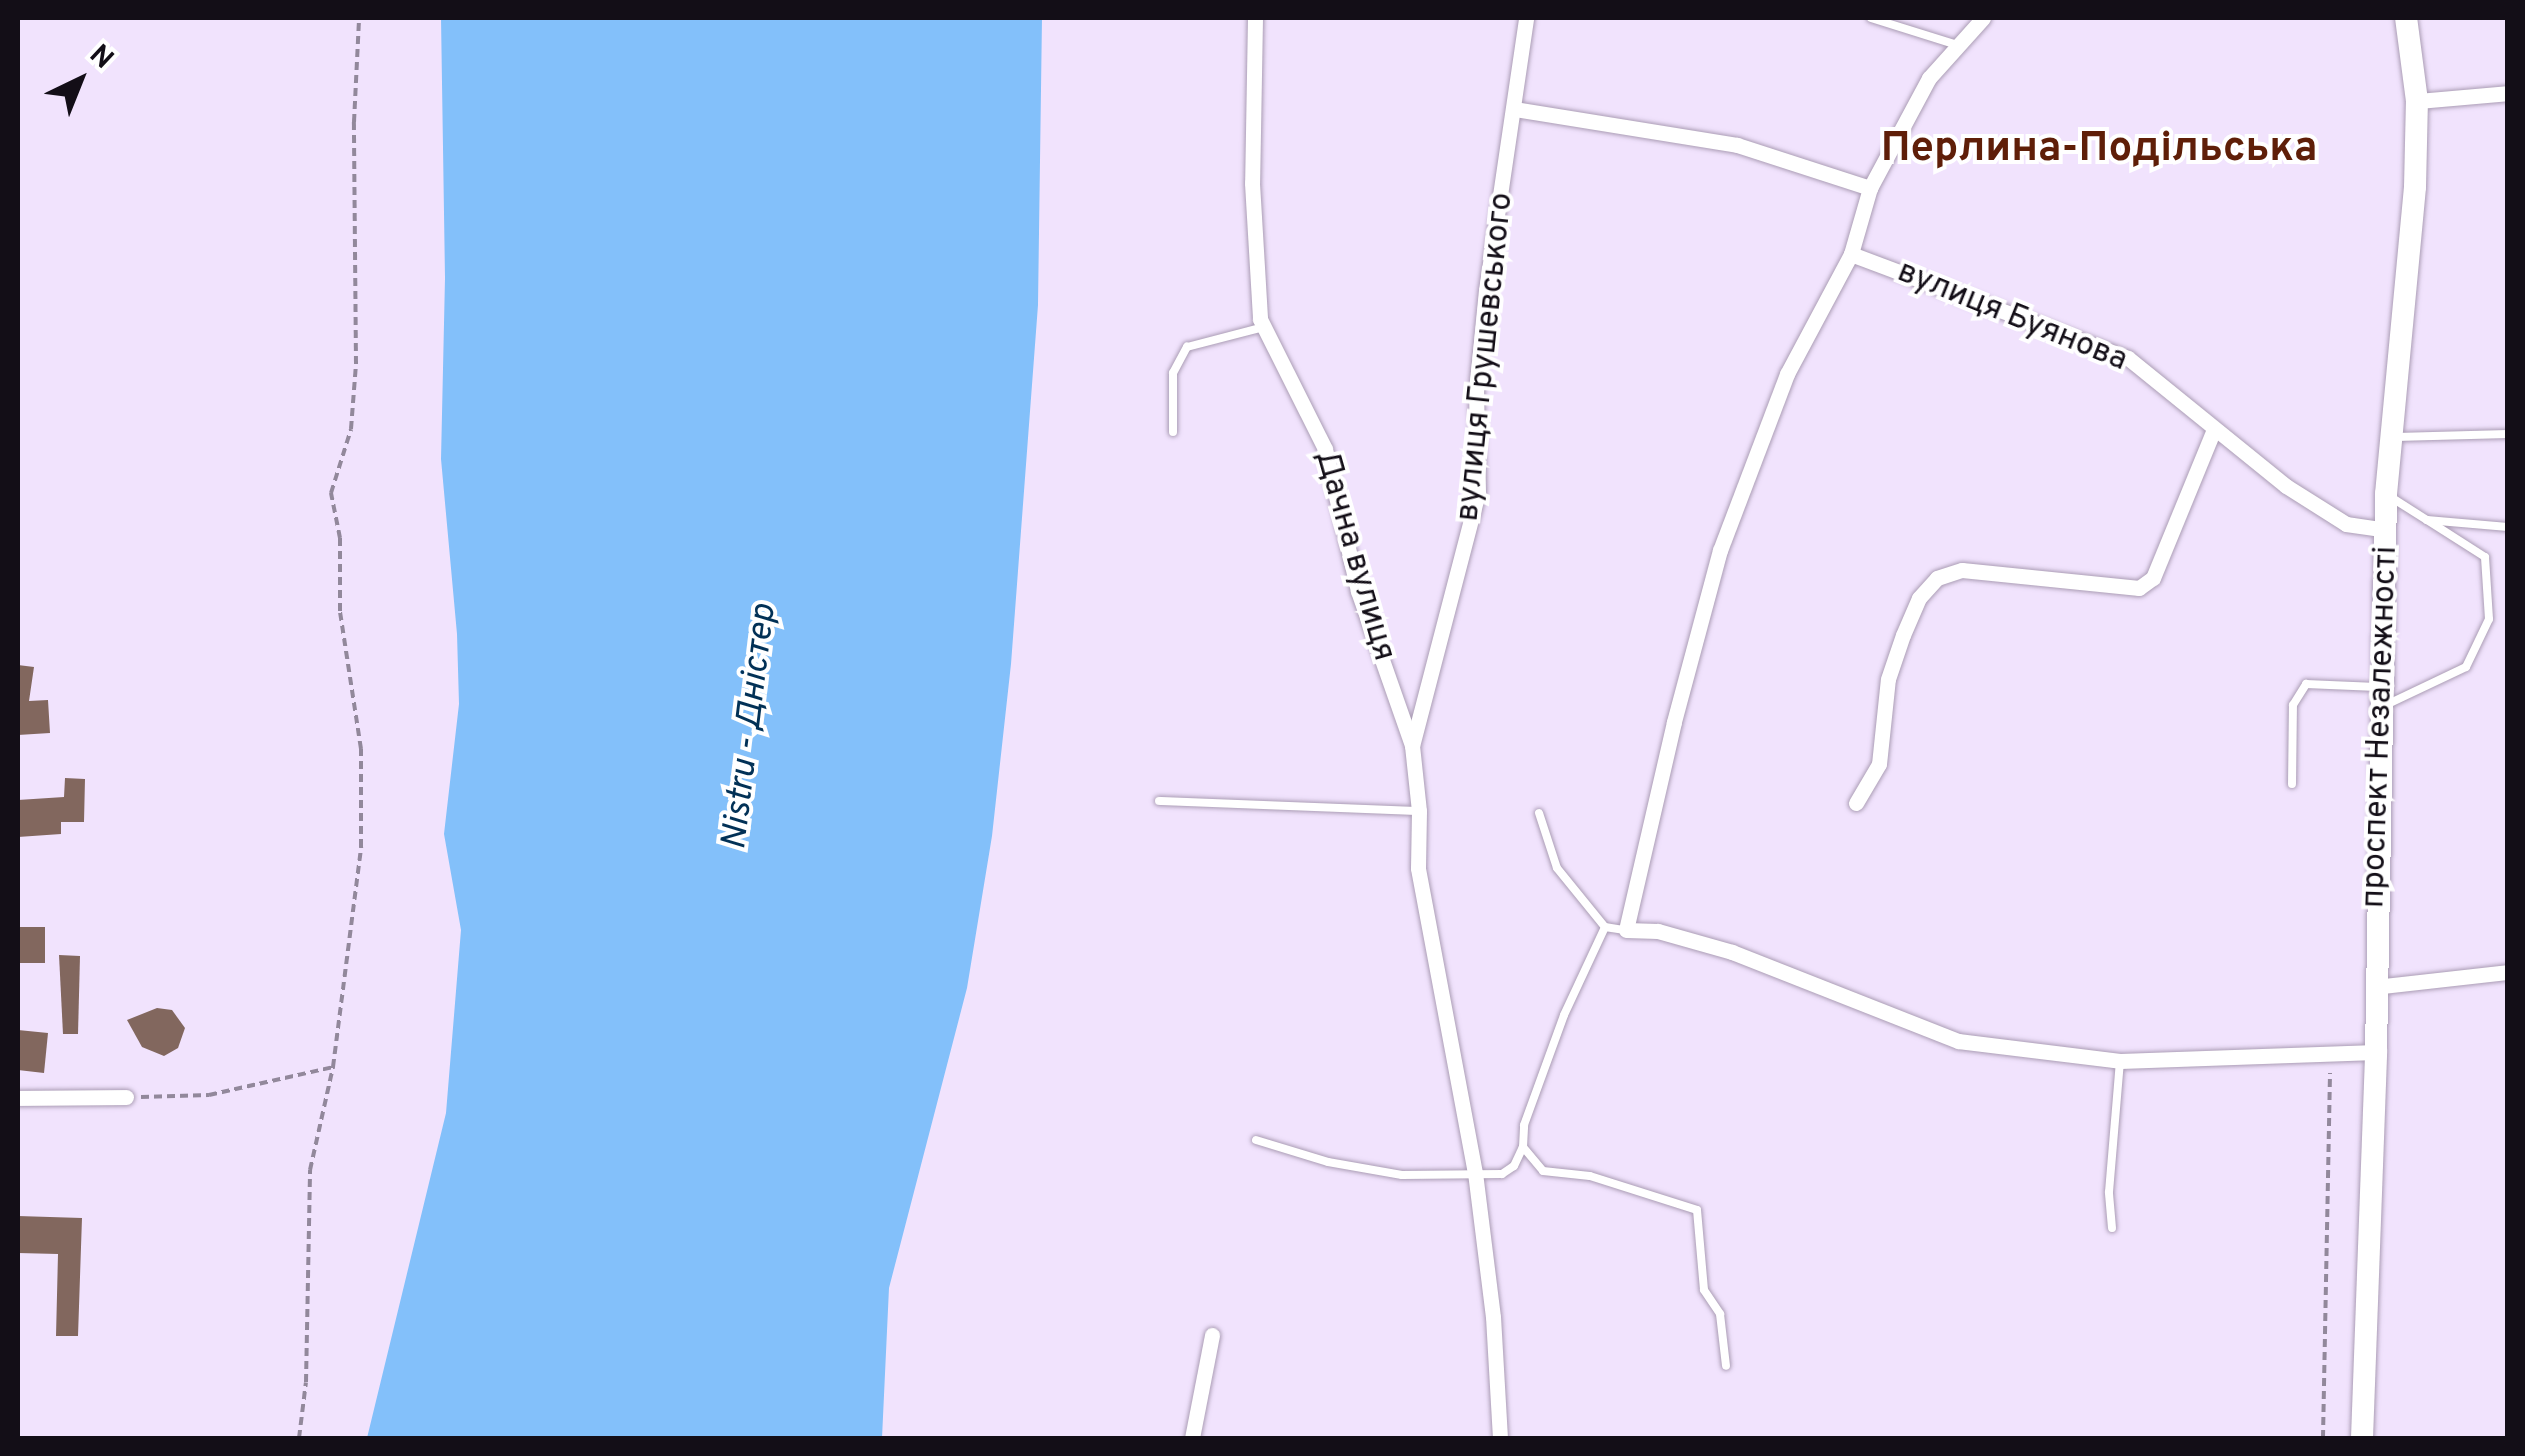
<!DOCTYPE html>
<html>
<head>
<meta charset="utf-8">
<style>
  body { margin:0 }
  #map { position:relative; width:2525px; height:1456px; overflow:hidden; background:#f1e3fd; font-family:Overpass,sans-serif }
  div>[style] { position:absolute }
  .water>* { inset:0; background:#83c0fa }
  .building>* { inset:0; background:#82675e; transform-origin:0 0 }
  .path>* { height:4px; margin-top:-2px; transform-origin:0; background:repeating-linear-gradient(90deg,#92889b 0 8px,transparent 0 13px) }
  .roads { filter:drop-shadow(0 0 2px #ab9db5) drop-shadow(0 0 2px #ab9db5) }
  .lane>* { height:8px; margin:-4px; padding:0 4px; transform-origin:4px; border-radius:4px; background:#fff }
  .street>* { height:15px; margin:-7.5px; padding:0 7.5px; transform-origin:7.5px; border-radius:7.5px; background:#fff }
  .secondary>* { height:22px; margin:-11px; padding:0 11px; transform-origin:11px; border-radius:11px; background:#fff }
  span { translate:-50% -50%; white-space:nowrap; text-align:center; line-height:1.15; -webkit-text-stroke:8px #fff; paint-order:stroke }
  .street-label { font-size:32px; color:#130e17 }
  .water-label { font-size:35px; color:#023156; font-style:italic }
  .district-label { font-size:42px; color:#5f1e08; font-weight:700 }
  .frame { position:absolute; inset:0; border:20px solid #130e17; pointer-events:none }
  .north { position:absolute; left:30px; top:30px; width:100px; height:100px; -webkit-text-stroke:8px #fff; paint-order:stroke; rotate:43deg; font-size:28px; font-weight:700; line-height:40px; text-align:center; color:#130e17 }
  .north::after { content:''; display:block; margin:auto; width:35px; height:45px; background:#130e17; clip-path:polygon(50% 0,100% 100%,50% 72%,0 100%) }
</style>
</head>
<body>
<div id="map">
  <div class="water">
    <i style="clip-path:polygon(441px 18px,1042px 18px,1038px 305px,1011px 664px,992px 836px,967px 988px,889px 1288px,882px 1438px,367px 1438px,446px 1113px,461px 930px,444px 834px,459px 704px,457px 634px,441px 459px,445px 278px)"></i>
  </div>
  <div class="building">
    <i style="clip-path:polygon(18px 665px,34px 667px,29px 701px,48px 700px,50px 733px,18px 735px)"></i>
    <i style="clip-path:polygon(65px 778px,85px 779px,84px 822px,61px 822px,61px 834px,18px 837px,18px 800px,64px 797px)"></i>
    <i style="left:18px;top:927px;width:27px;height:36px"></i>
    <i style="clip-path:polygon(59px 955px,80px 956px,78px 1034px,63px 1034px)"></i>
    <i style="clip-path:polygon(157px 1008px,172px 1010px,185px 1028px,178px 1048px,164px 1056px,142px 1047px,127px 1020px)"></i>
    <i style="clip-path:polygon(18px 1030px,48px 1033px,44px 1073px,18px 1070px)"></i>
    <i style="clip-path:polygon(18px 1216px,82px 1218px,78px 1336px,56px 1336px,58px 1254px,18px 1253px)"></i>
  </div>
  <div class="path">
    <i style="left:141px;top:1097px;width:68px;rotate:-1.7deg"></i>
    <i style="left:209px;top:1095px;width:127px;rotate:-12.7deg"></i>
    <i style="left:299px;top:1438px;width:56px;rotate:-82.9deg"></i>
    <i style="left:306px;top:1382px;width:212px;rotate:-88.9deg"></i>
    <i style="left:310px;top:1170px;width:106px;rotate:-77.4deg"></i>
    <i style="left:333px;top:1067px;width:222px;rotate:-82.7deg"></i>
    <i style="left:361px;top:847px;width:98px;rotate:-90deg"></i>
    <i style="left:361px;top:749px;width:140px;rotate:-98.7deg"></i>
    <i style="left:340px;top:611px;width:73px;rotate:-90deg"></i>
    <i style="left:340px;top:538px;width:46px;rotate:-101.3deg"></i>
    <i style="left:331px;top:493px;width:67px;rotate:-72.6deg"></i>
    <i style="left:351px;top:429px;width:65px;rotate:-85.6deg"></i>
    <i style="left:356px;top:364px;width:242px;rotate:-90.5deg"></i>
    <i style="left:354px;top:122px;width:104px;rotate:-87.2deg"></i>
    <i style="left:2323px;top:1438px;width:365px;rotate:-88.9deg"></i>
  </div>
  <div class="roads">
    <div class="lane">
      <i style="left:1871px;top:18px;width:90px;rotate:17.4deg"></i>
      <i style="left:1173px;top:432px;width:59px;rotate:-90deg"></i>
      <i style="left:1173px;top:373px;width:30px;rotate:-62deg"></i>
      <i style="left:1187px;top:347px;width:80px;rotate:-14.6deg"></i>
      <i style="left:2396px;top:437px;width:112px;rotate:-1.5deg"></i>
      <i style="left:2389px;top:496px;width:45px;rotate:32.3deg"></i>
      <i style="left:2427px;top:520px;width:81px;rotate:4.9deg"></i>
      <i style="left:2388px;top:704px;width:86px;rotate:-25.4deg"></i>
      <i style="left:2466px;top:667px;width:53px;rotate:-64.4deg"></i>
      <i style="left:2489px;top:619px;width:62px;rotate:-93.7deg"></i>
      <i style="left:2485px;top:557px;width:69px;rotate:-147.5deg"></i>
      <i style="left:2292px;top:784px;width:79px;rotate:-89.3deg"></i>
      <i style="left:2293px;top:705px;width:25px;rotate:-58deg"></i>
      <i style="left:2306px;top:684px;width:71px;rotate:2.4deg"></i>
      <i style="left:1159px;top:801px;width:260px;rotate:2.2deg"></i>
      <i style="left:1539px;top:813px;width:58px;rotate:71.9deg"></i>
      <i style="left:1557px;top:868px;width:76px;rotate:50.9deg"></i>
      <i style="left:1605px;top:927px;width:20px;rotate:9deg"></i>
      <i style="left:1256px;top:1140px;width:75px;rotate:17deg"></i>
      <i style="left:1328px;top:1162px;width:75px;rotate:10deg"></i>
      <i style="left:1402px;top:1175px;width:100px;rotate:-0.6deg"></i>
      <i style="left:1502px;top:1174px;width:14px;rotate:-34deg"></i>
      <i style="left:1514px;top:1166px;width:21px;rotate:-65deg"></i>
      <i style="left:1523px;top:1147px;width:22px;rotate:-87deg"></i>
      <i style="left:1524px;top:1125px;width:117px;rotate:-70deg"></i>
      <i style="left:1564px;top:1015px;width:97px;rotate:-65deg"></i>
      <i style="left:1523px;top:1147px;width:31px;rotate:50deg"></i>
      <i style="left:1543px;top:1171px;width:47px;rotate:6.1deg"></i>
      <i style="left:1590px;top:1176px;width:112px;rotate:17.6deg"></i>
      <i style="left:1697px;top:1210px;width:80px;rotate:85deg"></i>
      <i style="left:1704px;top:1290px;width:29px;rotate:56deg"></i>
      <i style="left:1720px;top:1314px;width:52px;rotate:83.4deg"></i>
      <i style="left:2112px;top:1228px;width:36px;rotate:-95deg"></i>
      <i style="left:2109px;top:1192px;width:131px;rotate:-85.2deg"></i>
    </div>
    <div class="street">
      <i style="left:1255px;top:18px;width:165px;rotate:91deg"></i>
      <i style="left:1252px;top:183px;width:136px;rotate:86.6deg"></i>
      <i style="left:1260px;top:319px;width:145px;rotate:63.4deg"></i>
      <i style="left:1325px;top:449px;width:146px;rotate:76.9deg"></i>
      <i style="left:1358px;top:591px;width:163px;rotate:70.7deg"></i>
      <i style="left:1983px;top:18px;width:81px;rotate:132deg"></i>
      <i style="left:1929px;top:78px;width:125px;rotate:118.2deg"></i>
      <i style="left:1870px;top:188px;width:69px;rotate:106.1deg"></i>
      <i style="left:1851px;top:254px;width:136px;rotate:118.1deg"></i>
      <i style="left:1787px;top:374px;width:188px;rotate:110.8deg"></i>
      <i style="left:1720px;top:550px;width:178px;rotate:105deg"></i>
      <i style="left:1674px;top:722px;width:213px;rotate:103deg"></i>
      <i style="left:1626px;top:930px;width:32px;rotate:2deg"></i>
      <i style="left:1658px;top:931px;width:77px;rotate:15.8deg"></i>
      <i style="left:1732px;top:952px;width:243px;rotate:21.5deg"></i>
      <i style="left:1958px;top:1041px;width:163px;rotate:7deg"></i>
      <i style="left:2120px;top:1061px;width:256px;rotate:-2deg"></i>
      <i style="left:2417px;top:101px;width:91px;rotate:-5deg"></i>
      <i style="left:1515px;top:109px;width:225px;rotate:9.2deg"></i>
      <i style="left:1737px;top:145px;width:140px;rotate:17.9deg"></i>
      <i style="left:1851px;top:254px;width:296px;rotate:20.6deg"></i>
      <i style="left:2128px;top:358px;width:203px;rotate:39deg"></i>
      <i style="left:2286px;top:486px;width:71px;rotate:32.3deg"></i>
      <i style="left:2346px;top:524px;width:41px;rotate:8.3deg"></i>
      <i style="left:1856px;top:803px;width:45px;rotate:-59.5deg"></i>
      <i style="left:1879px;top:764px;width:85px;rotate:-84deg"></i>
      <i style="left:1888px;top:679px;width:46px;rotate:-71.2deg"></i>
      <i style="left:1903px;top:635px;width:40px;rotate:-66.6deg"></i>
      <i style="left:1919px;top:598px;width:27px;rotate:-48deg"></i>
      <i style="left:1937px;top:578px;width:26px;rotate:-18deg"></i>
      <i style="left:1962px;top:570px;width:178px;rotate:5.8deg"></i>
      <i style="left:2139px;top:588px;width:17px;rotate:-36deg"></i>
      <i style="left:2153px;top:578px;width:161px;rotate:-67.7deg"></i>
      <i style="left:2374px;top:987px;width:135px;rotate:-6.4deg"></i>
      <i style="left:18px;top:1098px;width:108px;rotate:-0.5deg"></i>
      <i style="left:1192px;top:1438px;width:105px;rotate:-79deg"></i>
      <i style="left:1500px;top:1438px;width:121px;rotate:-93.3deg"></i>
      <i style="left:1493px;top:1317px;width:145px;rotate:-97.1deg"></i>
      <i style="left:1475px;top:1173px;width:310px;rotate:-100.6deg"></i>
      <i style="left:1418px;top:868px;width:57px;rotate:-89deg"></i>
      <i style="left:1419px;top:811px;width:65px;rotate:-96.1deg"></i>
      <i style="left:1412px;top:746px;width:262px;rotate:-75.4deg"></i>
      <i style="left:1478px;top:492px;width:100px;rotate:-91.1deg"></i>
      <i style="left:1476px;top:392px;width:102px;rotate:-84.4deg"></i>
      <i style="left:1486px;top:290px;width:275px;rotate:-81.6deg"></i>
    </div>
    <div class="secondary">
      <i style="left:2362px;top:1438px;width:386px;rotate:-87.9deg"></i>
      <i style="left:2376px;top:1052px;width:558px;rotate:-88.97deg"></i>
      <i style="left:2386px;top:494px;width:308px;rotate:-84.6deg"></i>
      <i style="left:2415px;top:187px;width:86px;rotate:-88.7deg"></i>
      <i style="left:2417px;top:101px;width:84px;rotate:-97.5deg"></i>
    </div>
  </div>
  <div class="street-label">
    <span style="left:2012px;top:317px;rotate:22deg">вулиця Буянова</span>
    <span style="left:1486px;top:357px;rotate:-84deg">вулиця Грушевського</span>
    <span style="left:1354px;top:556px;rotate:74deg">Дачна вулиця</span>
    <span style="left:2381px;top:727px;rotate:-88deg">проспект Незалежності</span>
  </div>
  <div class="water-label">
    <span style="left:750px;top:727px;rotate:-83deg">Nistru - Дністер</span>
  </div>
  <div class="district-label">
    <span style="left:2099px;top:150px">Перлина-Подільська</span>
  </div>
  <div class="frame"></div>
  <div class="north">N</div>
</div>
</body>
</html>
